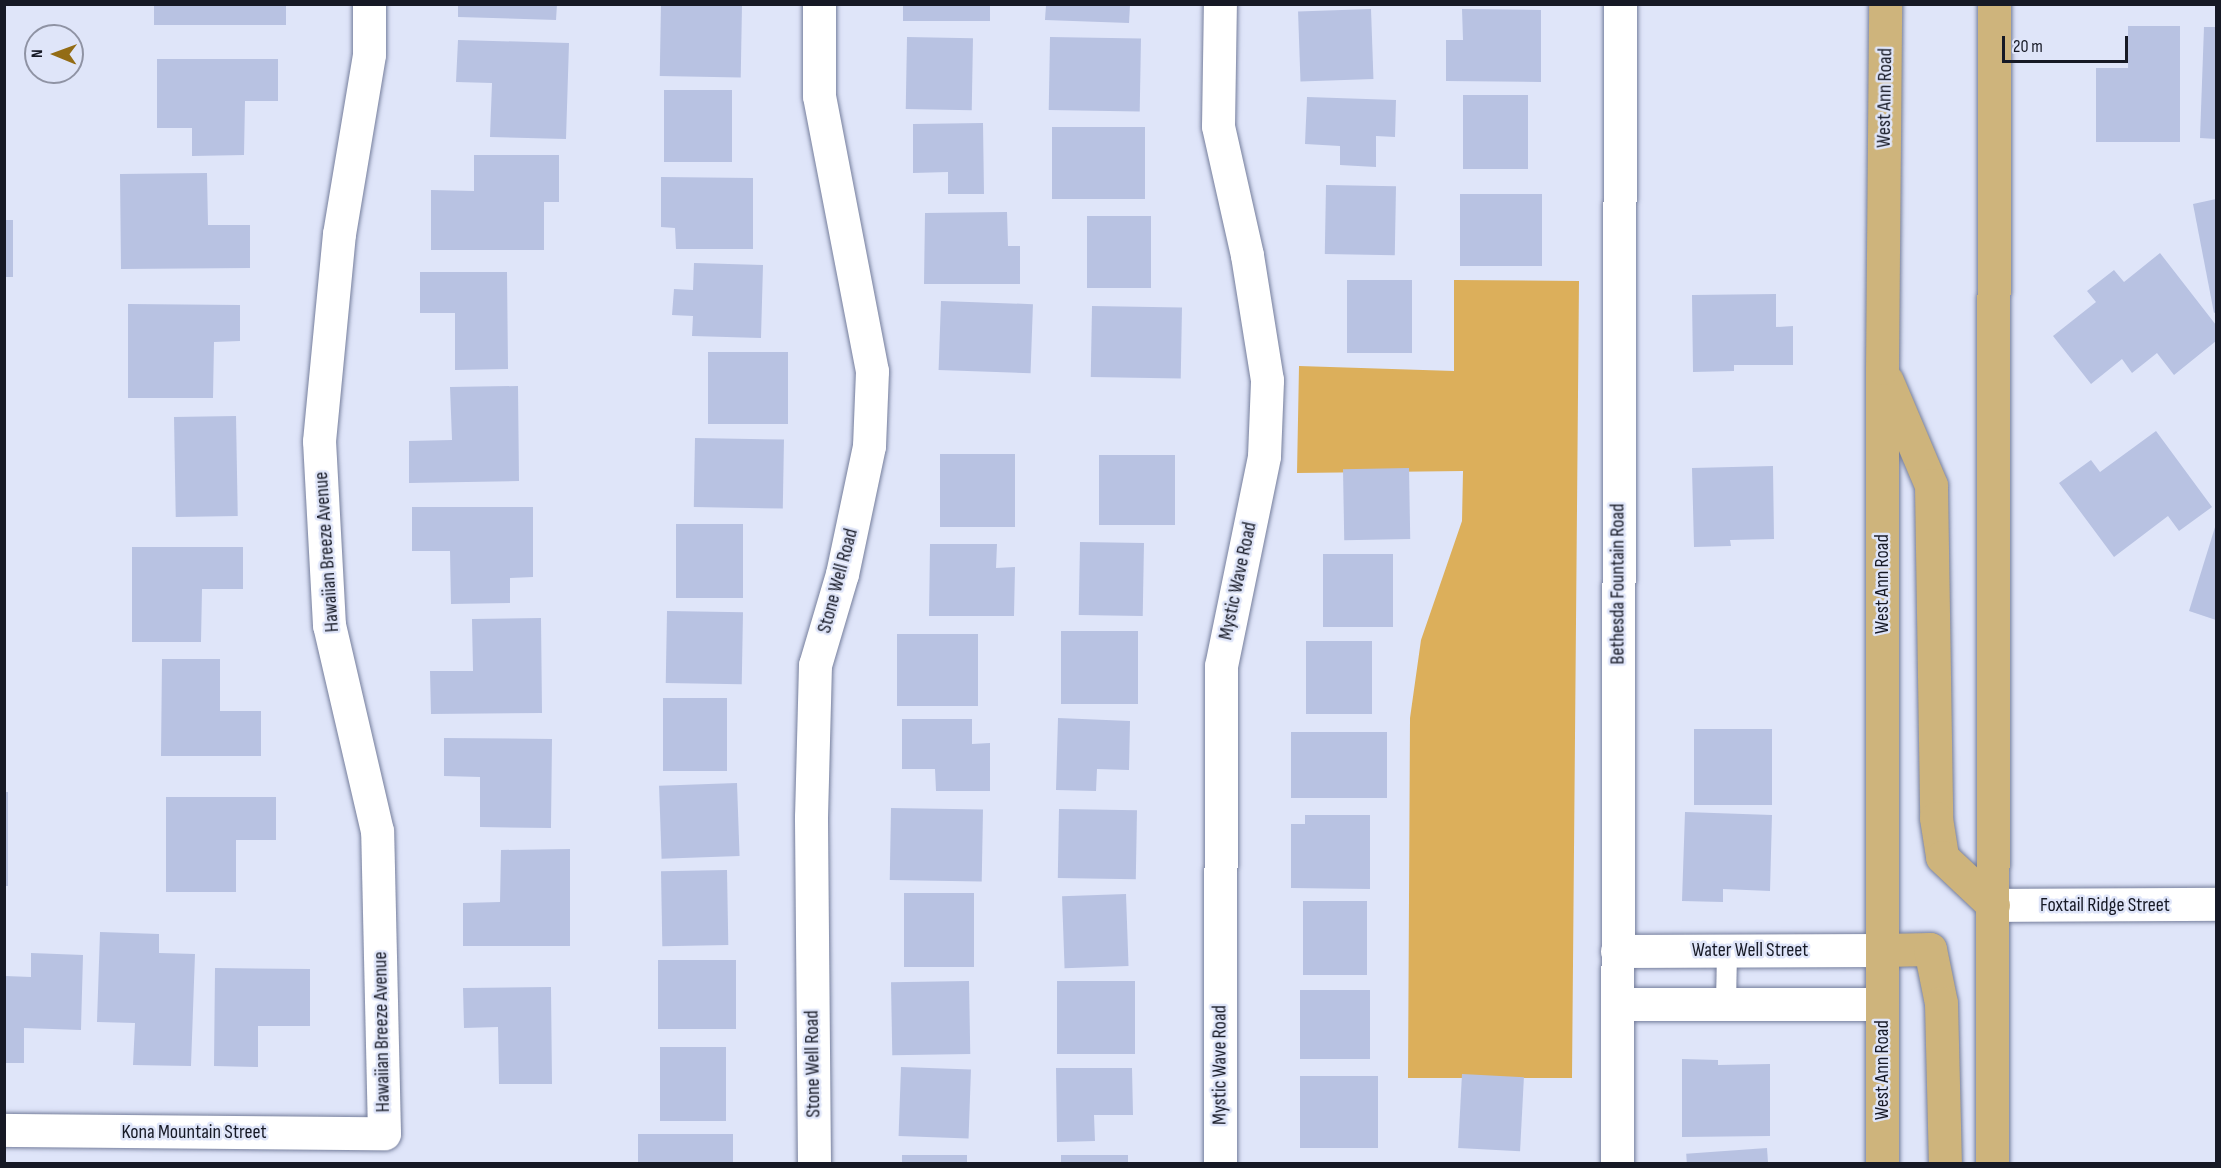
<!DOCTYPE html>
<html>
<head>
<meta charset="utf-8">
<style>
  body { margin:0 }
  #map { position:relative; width:2221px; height:1168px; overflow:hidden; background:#dfe5f9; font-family:"Sofia Sans Condensed",sans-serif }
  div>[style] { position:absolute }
  .green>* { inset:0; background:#dcaf5b }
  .building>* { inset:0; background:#b8c2e2; transform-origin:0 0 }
  .roads { filter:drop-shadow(0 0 2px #757e9c) drop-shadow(0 0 2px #757e9c) }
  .service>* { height:20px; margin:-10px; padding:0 10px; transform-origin:10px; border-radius:10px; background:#fff }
  .minor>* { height:33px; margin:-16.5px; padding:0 16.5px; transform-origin:16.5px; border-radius:16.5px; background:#fff }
  .primary>* { height:33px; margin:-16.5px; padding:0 16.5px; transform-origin:16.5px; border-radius:16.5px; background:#ceb47c }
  span { translate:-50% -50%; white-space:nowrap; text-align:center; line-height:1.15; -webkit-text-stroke:5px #dfe5f9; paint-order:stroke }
  .street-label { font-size:20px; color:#161925 }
  .frame { position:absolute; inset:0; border:6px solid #161925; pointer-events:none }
  .north { position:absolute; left:24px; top:24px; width:60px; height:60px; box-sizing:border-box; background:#dfe5f9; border:2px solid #8f93a4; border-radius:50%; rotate:271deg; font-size:16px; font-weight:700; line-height:24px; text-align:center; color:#161925 }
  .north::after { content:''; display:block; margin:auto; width:21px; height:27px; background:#936c15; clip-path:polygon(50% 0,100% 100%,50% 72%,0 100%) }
  .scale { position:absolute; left:2002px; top:36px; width:126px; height:27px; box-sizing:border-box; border:3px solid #161925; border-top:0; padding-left:8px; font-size:18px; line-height:21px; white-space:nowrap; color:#161925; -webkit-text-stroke:4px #dfe5f9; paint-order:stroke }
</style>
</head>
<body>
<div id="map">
  <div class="green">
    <i style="clip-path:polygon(1454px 280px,1579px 281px,1572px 1078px,1408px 1078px,1410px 718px,1421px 640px,1462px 521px,1463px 471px,1297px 473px,1299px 366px,1454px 371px)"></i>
  </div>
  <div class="building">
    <i style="left:154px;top:4px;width:132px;height:21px"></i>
    <i style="clip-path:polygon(458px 4px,557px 4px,556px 20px,458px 17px)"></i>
    <i style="left:661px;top:4px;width:81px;height:72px;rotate:1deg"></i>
    <i style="left:903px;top:4px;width:87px;height:17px"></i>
    <i style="clip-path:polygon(1046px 5px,1130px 5px,1129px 23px,1045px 20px)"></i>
    <i style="left:1371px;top:9px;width:70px;height:73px;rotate:88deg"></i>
    <i style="clip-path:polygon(1462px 9px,1541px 10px,1541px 82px,1446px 81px,1446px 40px,1463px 40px)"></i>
    <i style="clip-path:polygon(2128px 26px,2180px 26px,2180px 142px,2096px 142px,2096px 68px,2128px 68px)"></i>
    <i style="clip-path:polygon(2204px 27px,2216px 27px,2216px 139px,2200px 138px)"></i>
    <i style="left:907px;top:37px;width:66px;height:72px;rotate:1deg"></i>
    <i style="left:1050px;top:37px;width:91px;height:73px;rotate:1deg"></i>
    <i style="clip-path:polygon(458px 40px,569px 43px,566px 139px,490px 137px,492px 83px,456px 82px)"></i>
    <i style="clip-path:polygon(157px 59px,278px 59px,278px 101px,245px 101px,244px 155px,192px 156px,192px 128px,157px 128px)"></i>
    <i style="left:664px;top:90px;width:68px;height:72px"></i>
    <i style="left:1463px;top:95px;width:65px;height:74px"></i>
    <i style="clip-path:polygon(1307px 97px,1396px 100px,1395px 137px,1376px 136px,1376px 167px,1340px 165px,1340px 146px,1305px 144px)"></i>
    <i style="clip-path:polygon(983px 123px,984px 194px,948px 194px,948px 172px,913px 173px,913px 124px)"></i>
    <i style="left:1052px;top:127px;width:93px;height:72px"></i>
    <i style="clip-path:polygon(474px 155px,559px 155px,559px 202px,544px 202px,544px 250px,431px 250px,431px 190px,474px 191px)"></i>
    <i style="clip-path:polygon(207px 173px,208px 225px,250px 225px,250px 268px,121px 269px,120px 174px)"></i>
    <i style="clip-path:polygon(661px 177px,753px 178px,753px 249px,676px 249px,675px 228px,661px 227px)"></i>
    <i style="left:1326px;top:185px;width:70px;height:69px;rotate:1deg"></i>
    <i style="left:1460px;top:194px;width:82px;height:72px"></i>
    <i style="clip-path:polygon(2216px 199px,2216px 312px,2214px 313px,2193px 204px)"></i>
    <i style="clip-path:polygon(1007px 212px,1008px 246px,1020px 246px,1020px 284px,924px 284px,925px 213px)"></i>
    <i style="left:1087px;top:216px;width:64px;height:72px"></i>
    <i style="left:4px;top:220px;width:9px;height:57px"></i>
    <i style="clip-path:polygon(2160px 253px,2216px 325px,2216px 341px,2174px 375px,2157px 353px,2132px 373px,2122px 359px,2091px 384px,2053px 336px,2096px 302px,2087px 291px,2114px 270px,2124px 282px)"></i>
    <i style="clip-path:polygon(694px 263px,763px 265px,761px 338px,692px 336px,693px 316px,672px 315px,674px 289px,693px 290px)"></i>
    <i style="clip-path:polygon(420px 272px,507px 272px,508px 369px,455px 370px,455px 313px,420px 313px)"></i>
    <i style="left:1347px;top:280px;width:65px;height:73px"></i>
    <i style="clip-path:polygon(1776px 294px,1776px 327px,1793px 326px,1793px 365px,1734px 365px,1734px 371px,1693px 372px,1692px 295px)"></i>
    <i style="left:941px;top:301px;width:92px;height:69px;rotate:2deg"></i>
    <i style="clip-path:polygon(128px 304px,240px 305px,240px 341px,214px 342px,213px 398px,128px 398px)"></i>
    <i style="left:1092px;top:306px;width:90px;height:71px;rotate:1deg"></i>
    <i style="left:708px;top:352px;width:80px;height:72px"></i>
    <i style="clip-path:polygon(518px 386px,519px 481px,409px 483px,409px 441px,452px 440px,450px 387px)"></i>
    <i style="left:236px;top:416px;width:100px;height:62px;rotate:89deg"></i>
    <i style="clip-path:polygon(2156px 431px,2212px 507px,2179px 531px,2168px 516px,2114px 557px,2059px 483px,2091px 460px,2100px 472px)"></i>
    <i style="left:695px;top:438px;width:89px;height:69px;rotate:1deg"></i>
    <i style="left:940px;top:454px;width:75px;height:73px"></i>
    <i style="left:1099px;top:455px;width:76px;height:70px"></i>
    <i style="clip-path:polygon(1773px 466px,1774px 539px,1730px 540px,1731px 546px,1694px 547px,1692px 468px)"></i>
    <i style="left:1409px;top:468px;width:71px;height:66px;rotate:89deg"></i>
    <i style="clip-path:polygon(412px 507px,533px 507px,533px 577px,510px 578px,510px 603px,451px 604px,450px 551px,412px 551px)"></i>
    <i style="left:676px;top:524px;width:67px;height:74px"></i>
    <i style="clip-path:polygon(2216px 524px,2216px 620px,2189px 611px)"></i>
    <i style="left:1080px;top:542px;width:64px;height:73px;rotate:1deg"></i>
    <i style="clip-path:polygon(930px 544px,997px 544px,996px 568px,1015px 567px,1014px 616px,929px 616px)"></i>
    <i style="clip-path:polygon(132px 547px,243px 547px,243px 589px,202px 589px,201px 642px,132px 642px)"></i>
    <i style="left:1323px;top:554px;width:70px;height:73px"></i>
    <i style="left:667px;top:611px;width:76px;height:72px;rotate:1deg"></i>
    <i style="clip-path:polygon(541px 618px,542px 713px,431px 714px,430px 671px,473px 671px,472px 619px)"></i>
    <i style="left:1061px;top:631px;width:77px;height:73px"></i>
    <i style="left:897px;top:634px;width:81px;height:72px"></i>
    <i style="left:1306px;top:641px;width:66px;height:73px"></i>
    <i style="clip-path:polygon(162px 659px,220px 659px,220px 711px,261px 711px,261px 756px,161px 756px)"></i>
    <i style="left:663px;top:698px;width:64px;height:73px"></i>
    <i style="clip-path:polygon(1058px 718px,1130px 721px,1129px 770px,1097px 769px,1096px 791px,1056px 790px)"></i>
    <i style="clip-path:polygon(902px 719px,972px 719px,972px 744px,990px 743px,990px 791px,936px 791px,935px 769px,902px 769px)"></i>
    <i style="left:1694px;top:729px;width:78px;height:76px"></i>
    <i style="left:1291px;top:732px;width:96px;height:66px"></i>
    <i style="clip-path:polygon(444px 738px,552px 739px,551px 828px,480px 827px,480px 777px,444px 776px)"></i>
    <i style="left:737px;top:783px;width:73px;height:78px;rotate:88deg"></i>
    <i style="left:4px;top:792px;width:4px;height:94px"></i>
    <i style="clip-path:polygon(166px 797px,276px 797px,276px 840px,236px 840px,236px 892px,166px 892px)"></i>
    <i style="left:891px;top:808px;width:92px;height:72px;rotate:1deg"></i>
    <i style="left:1059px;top:809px;width:78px;height:69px;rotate:1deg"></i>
    <i style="clip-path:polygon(1685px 812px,1772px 815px,1770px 891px,1723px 889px,1723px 902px,1682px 901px)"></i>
    <i style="clip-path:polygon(1305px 815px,1370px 815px,1370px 889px,1291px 888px,1291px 824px,1305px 824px)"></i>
    <i style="clip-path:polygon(570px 849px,570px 946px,463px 946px,463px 903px,500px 902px,501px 850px)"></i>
    <i style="left:727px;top:870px;width:75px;height:66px;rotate:89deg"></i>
    <i style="left:904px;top:893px;width:70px;height:74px"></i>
    <i style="left:1126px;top:894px;width:72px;height:64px;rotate:88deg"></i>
    <i style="left:1367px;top:901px;width:74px;height:64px;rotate:90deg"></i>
    <i style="clip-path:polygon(100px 932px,159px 934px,159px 953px,195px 954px,191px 1066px,133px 1065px,135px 1023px,97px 1022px)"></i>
    <i style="clip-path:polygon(31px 953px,83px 955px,81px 1030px,24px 1028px,24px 1063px,5px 1063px,5px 976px,31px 977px)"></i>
    <i style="left:658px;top:960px;width:78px;height:69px"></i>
    <i style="clip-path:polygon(215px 968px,310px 969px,310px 1026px,258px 1026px,258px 1067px,214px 1066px)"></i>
    <i style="left:969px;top:981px;width:73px;height:78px;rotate:89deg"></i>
    <i style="left:1057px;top:981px;width:78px;height:73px"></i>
    <i style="clip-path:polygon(551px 987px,552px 1084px,499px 1084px,498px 1027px,464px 1028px,463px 988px)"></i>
    <i style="left:1300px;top:990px;width:70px;height:69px"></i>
    <i style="left:660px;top:1047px;width:66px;height:74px"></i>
    <i style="clip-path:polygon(1682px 1059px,1718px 1060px,1718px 1065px,1770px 1064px,1770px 1136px,1682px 1137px)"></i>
    <i style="left:901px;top:1067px;width:70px;height:69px;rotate:2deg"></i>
    <i style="clip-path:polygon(1056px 1068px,1132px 1068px,1133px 1115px,1094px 1115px,1095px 1141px,1057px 1142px)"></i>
    <i style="left:1462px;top:1074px;width:62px;height:74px;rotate:3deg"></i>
    <i style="left:1300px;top:1076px;width:78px;height:72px"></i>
    <i style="left:733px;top:1134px;width:30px;height:95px;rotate:90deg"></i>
    <i style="left:1767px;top:1148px;width:16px;height:81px;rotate:86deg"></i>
    <i style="left:902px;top:1155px;width:65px;height:9px"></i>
    <i style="left:1061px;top:1155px;width:67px;height:9px"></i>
  </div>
  <div class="roads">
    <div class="service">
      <i style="left:1726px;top:1004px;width:54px;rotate:-88.9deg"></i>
    </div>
    <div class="minor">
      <i style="left:1993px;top:905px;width:223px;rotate:-0.3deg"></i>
      <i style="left:1617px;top:951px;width:266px;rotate:-0.2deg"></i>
      <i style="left:1617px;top:1004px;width:265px"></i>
      <i style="left:4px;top:1130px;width:380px;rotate:0.5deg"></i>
      <i style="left:384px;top:1133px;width:302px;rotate:-91.3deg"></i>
      <i style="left:377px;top:831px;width:212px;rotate:-103.1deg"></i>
      <i style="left:329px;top:625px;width:184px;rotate:-93.1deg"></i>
      <i style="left:319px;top:441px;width:208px;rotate:-84.5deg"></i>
      <i style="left:339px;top:234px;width:182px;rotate:-80.5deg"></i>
      <i style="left:369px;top:54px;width:50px;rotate:-90deg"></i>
      <i style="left:814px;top:1164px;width:347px;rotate:-90.5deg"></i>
      <i style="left:811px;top:817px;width:152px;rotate:-88.5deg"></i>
      <i style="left:815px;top:665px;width:95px;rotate:-73.5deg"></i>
      <i style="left:842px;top:574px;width:131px;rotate:-78.1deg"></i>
      <i style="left:869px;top:446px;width:75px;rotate:-87.7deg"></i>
      <i style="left:872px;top:371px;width:280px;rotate:-100.9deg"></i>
      <i style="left:819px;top:96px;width:92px;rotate:-90deg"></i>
      <i style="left:1220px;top:1164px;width:498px;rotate:-89.9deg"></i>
      <i style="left:1221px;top:666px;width:214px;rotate:-78.4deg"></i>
      <i style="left:1264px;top:456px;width:76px;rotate:-87.7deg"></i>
      <i style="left:1267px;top:380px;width:127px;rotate:-99.1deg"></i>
      <i style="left:1247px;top:255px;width:132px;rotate:-102.7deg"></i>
      <i style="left:1218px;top:126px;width:122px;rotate:-89.1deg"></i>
      <i style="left:1617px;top:1164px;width:1160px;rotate:-89.85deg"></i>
    </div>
    <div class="primary">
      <i style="left:1887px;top:381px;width:113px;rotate:67.1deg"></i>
      <i style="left:1931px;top:485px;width:333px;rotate:89.1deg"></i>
      <i style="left:1936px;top:818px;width:39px;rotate:81deg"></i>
      <i style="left:1942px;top:857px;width:70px;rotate:43.3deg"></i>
      <i style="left:1883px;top:950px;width:47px;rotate:-1.2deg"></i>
      <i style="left:1930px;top:949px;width:55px;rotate:78.5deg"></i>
      <i style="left:1941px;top:1003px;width:161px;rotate:88.6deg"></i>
      <i style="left:1882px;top:1164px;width:796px;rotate:-90deg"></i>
      <i style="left:1882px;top:368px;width:364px;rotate:-89.5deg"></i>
      <i style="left:1992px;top:1164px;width:1160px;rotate:-89.9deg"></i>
    </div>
  </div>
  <div class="street-label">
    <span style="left:1885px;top:98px;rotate:-89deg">West Ann Road</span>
    <span style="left:327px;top:552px;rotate:-94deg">Hawaiian Breeze Avenue</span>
    <span style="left:838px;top:581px;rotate:-75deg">Stone Well Road</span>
    <span style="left:1238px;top:581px;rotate:-78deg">Mystic Wave Road</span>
    <span style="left:1618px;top:584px;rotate:-90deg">Bethesda Fountain Road</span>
    <span style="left:1882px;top:584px;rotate:-90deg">West Ann Road</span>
    <span style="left:2105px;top:905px">Foxtail Ridge Street</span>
    <span style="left:1750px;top:950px">Water Well Street</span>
    <span style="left:382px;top:1032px;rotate:-91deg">Hawaiian Breeze Avenue</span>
    <span style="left:813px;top:1064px;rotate:-91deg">Stone Well Road</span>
    <span style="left:1220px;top:1065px;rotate:-90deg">Mystic Wave Road</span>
    <span style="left:1882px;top:1070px;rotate:-90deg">West Ann Road</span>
    <span style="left:194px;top:1132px">Kona Mountain Street</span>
  </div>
  <div class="frame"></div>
  <div class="north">N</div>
  <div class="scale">20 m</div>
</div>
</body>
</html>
